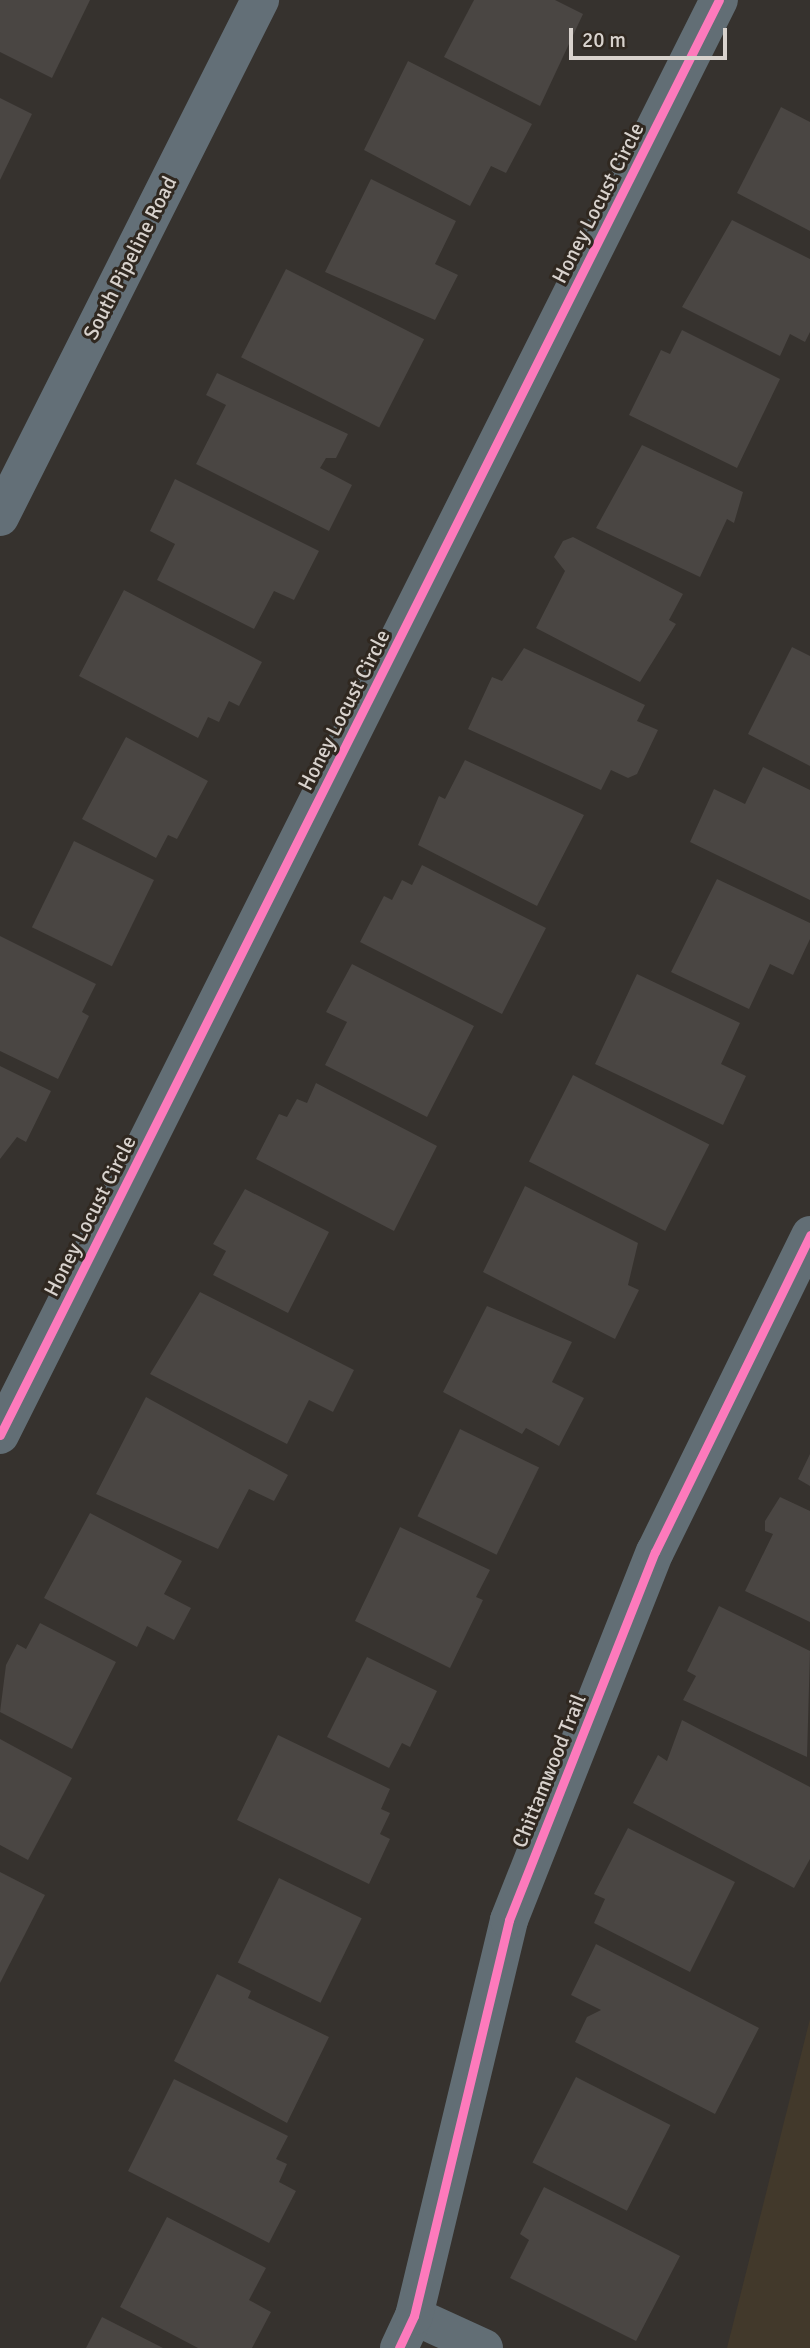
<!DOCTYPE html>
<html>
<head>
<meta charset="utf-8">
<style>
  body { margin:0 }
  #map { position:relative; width:810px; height:2348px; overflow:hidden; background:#36322e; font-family:Signika,sans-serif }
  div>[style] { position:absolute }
  .commercial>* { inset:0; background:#42392b }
  .building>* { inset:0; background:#4a4643; transform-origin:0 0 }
  .street>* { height:38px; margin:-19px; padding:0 19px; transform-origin:19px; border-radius:19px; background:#626e75 }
  .secondary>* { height:38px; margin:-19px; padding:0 19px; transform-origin:19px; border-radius:19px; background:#636f77 }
  .cycleway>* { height:9px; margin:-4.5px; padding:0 4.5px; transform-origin:4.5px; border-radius:4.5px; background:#fd7abc }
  span { translate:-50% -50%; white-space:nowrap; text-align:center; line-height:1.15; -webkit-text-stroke:6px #302820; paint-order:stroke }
  .street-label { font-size:21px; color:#d8d2cd }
  .scale { position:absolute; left:569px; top:28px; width:158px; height:32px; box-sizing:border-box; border:4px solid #d8d2cd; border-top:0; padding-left:9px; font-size:21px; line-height:24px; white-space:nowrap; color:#d8d2cd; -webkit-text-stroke:5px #302820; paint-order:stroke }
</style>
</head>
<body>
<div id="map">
  <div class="commercial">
    <i style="clip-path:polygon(810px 2019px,810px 2348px,727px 2348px)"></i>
  </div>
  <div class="building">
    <i style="clip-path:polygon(0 0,90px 0,52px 78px,0 52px)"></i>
    <i style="clip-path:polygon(474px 0,555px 0,583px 14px,540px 106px,444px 57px)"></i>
    <i style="clip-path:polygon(408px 61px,532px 124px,506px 173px,491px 166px,470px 206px,364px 150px)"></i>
    <i style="clip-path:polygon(0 98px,32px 114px,0 180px)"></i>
    <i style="clip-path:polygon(781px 107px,810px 122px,810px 231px,737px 193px)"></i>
    <i style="clip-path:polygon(371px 179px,456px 221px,435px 264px,458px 275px,435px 320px,325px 272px)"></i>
    <i style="clip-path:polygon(732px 220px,810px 259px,810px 332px,805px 342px,790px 334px,780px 356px,682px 307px)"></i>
    <i style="left:286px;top:269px;width:155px;height:99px;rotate:27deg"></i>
    <i style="clip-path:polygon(682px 330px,780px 379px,737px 468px,629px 415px,661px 350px,670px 354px)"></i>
    <i style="clip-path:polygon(217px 373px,348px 434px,336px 458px,326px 458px,320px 468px,352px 485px,329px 531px,196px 464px,226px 405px,206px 395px)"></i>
    <i style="clip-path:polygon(642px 445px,743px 492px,734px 523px,727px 519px,700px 577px,596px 528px)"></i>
    <i style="clip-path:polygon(175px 479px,319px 551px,294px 600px,274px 591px,254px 629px,157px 580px,175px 544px,150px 531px)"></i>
    <i style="clip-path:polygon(573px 537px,683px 594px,669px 620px,676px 624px,640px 682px,536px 628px,565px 571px,554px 557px,563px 541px)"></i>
    <i style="clip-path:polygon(124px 590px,262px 662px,239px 706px,229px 701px,219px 722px,208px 717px,198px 738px,79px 676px)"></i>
    <i style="clip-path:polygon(792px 647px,810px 656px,810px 766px,748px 734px)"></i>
    <i style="clip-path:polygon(524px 648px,645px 705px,637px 721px,658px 730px,637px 774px,628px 778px,611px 770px,601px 790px,468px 729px,492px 677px,502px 681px)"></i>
    <i style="clip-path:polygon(126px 737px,208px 781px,177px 839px,168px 835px,156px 858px,82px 819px)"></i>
    <i style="clip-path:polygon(465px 760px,584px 815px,537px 906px,418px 845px,439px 796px,445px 799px)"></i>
    <i style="clip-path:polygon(763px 767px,810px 790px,810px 900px,690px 842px,714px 789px,745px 804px)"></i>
    <i style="left:74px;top:841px;width:89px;height:96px;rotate:26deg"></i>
    <i style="clip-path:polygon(422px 865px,546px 928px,502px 1014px,360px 942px,384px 896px,392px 900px,402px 880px,412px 885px)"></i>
    <i style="clip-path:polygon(717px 879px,810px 923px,810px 939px,793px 975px,770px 964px,749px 1009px,671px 972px)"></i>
    <i style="clip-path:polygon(0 936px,96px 984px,82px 1012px,89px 1016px,58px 1079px,0 1051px)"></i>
    <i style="clip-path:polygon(352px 964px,474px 1026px,427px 1117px,325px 1065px,347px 1022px,326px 1012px)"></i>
    <i style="clip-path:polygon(637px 974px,740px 1023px,721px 1064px,746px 1076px,723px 1125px,595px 1064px)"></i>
    <i style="clip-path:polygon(0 1066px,51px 1091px,26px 1142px,17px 1137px,0 1159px)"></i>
    <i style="left:573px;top:1075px;width:153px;height:97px;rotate:27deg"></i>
    <i style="clip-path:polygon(316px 1083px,437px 1146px,394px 1231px,256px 1159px,279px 1114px,287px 1117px,297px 1099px,307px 1103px)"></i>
    <i style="clip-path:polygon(525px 1186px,638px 1243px,628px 1285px,639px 1290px,615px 1339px,483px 1272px)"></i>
    <i style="clip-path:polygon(245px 1189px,329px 1232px,288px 1313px,213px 1275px,226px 1251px,213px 1244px)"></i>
    <i style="clip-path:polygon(200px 1292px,354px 1370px,333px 1412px,309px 1400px,287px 1444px,150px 1374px)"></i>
    <i style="clip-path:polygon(487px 1306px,572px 1342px,552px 1382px,584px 1398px,559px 1446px,526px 1428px,522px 1434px,443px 1392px)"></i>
    <i style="clip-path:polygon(146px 1397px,288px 1475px,274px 1501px,249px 1489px,218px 1549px,96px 1494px)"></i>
    <i style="left:460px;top:1429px;width:88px;height:97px;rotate:26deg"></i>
    <i style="clip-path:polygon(810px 1454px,810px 1486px,798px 1479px)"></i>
    <i style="clip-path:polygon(780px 1497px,810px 1511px,810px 1622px,745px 1591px,773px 1534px,765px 1531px,765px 1521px)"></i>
    <i style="clip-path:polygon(90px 1513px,182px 1561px,164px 1594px,191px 1608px,174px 1640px,147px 1626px,137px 1647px,44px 1598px)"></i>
    <i style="clip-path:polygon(400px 1527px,490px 1570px,476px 1597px,483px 1600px,450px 1668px,355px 1621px)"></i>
    <i style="clip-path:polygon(719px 1606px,810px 1651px,807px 1757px,683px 1700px,696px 1676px,687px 1671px)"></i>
    <i style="clip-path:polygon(40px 1623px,116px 1662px,72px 1749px,0 1712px,6px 1665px,17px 1644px,26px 1649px)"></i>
    <i style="clip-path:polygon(367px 1657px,437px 1691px,410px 1747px,402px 1743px,389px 1768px,327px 1737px)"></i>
    <i style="clip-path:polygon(682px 1720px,810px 1787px,810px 1859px,794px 1888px,633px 1803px,658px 1755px,667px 1761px)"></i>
    <i style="clip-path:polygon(278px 1735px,390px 1789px,381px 1809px,390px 1813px,380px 1834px,390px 1839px,369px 1884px,237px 1820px)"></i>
    <i style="clip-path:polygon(0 1739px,72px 1778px,28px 1860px,0 1845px)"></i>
    <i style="clip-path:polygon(628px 1828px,735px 1882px,690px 1972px,594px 1923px,605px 1899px,594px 1894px)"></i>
    <i style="clip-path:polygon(0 1872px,45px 1895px,0 1983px)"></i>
    <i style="left:279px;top:1878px;width:92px;height:94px;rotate:26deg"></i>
    <i style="clip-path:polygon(596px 1944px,759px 2028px,715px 2114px,575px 2042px,587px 2017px,601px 2010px,571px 1995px)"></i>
    <i style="clip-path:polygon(217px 1974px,251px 1991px,248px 1998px,329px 2037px,287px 2123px,174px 2061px)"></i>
    <i style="left:576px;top:2077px;width:106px;height:96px;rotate:27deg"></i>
    <i style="clip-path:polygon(174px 2079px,288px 2136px,276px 2159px,287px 2164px,279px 2182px,296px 2191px,269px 2243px,128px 2171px)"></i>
    <i style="clip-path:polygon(544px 2187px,680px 2256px,636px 2341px,510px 2278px,529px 2240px,520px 2234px)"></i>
    <i style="clip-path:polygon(167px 2217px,266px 2268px,249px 2300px,271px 2312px,252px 2348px,198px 2348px,120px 2307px)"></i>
    <i style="clip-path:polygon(102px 2317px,163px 2348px,86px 2348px)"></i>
  </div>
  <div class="street">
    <i style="left:0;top:1435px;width:1605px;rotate:-63.39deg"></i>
    <i style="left:414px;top:2316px;width:77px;rotate:24.6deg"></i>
    <i style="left:399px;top:2348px;width:35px;rotate:-65deg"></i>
    <i style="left:414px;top:2316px;width:407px;rotate:-76.5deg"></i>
    <i style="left:509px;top:1920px;width:396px;rotate:-68.4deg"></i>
    <i style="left:655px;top:1552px;width:353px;rotate:-63.9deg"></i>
  </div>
  <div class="secondary">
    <i style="left:0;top:517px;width:579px;rotate:-63.3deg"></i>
  </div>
  <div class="cycleway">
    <i style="left:0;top:1435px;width:1605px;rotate:-63.39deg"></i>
    <i style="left:399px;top:2348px;width:35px;rotate:-65deg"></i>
    <i style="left:414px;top:2316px;width:407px;rotate:-76.5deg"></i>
    <i style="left:509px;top:1920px;width:396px;rotate:-68.4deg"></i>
    <i style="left:655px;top:1552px;width:353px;rotate:-63.9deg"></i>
  </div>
  <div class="street-label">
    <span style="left:598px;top:203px;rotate:-63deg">Honey Locust Circle</span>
    <span style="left:130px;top:258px;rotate:-63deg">South Pipeline Road</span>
    <span style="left:344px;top:710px;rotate:-63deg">Honey Locust Circle</span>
    <span style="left:90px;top:1216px;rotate:-63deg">Honey Locust Circle</span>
    <span style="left:549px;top:1771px;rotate:-68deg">Chittamwood Trail</span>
  </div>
  <div class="scale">20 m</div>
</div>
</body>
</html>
